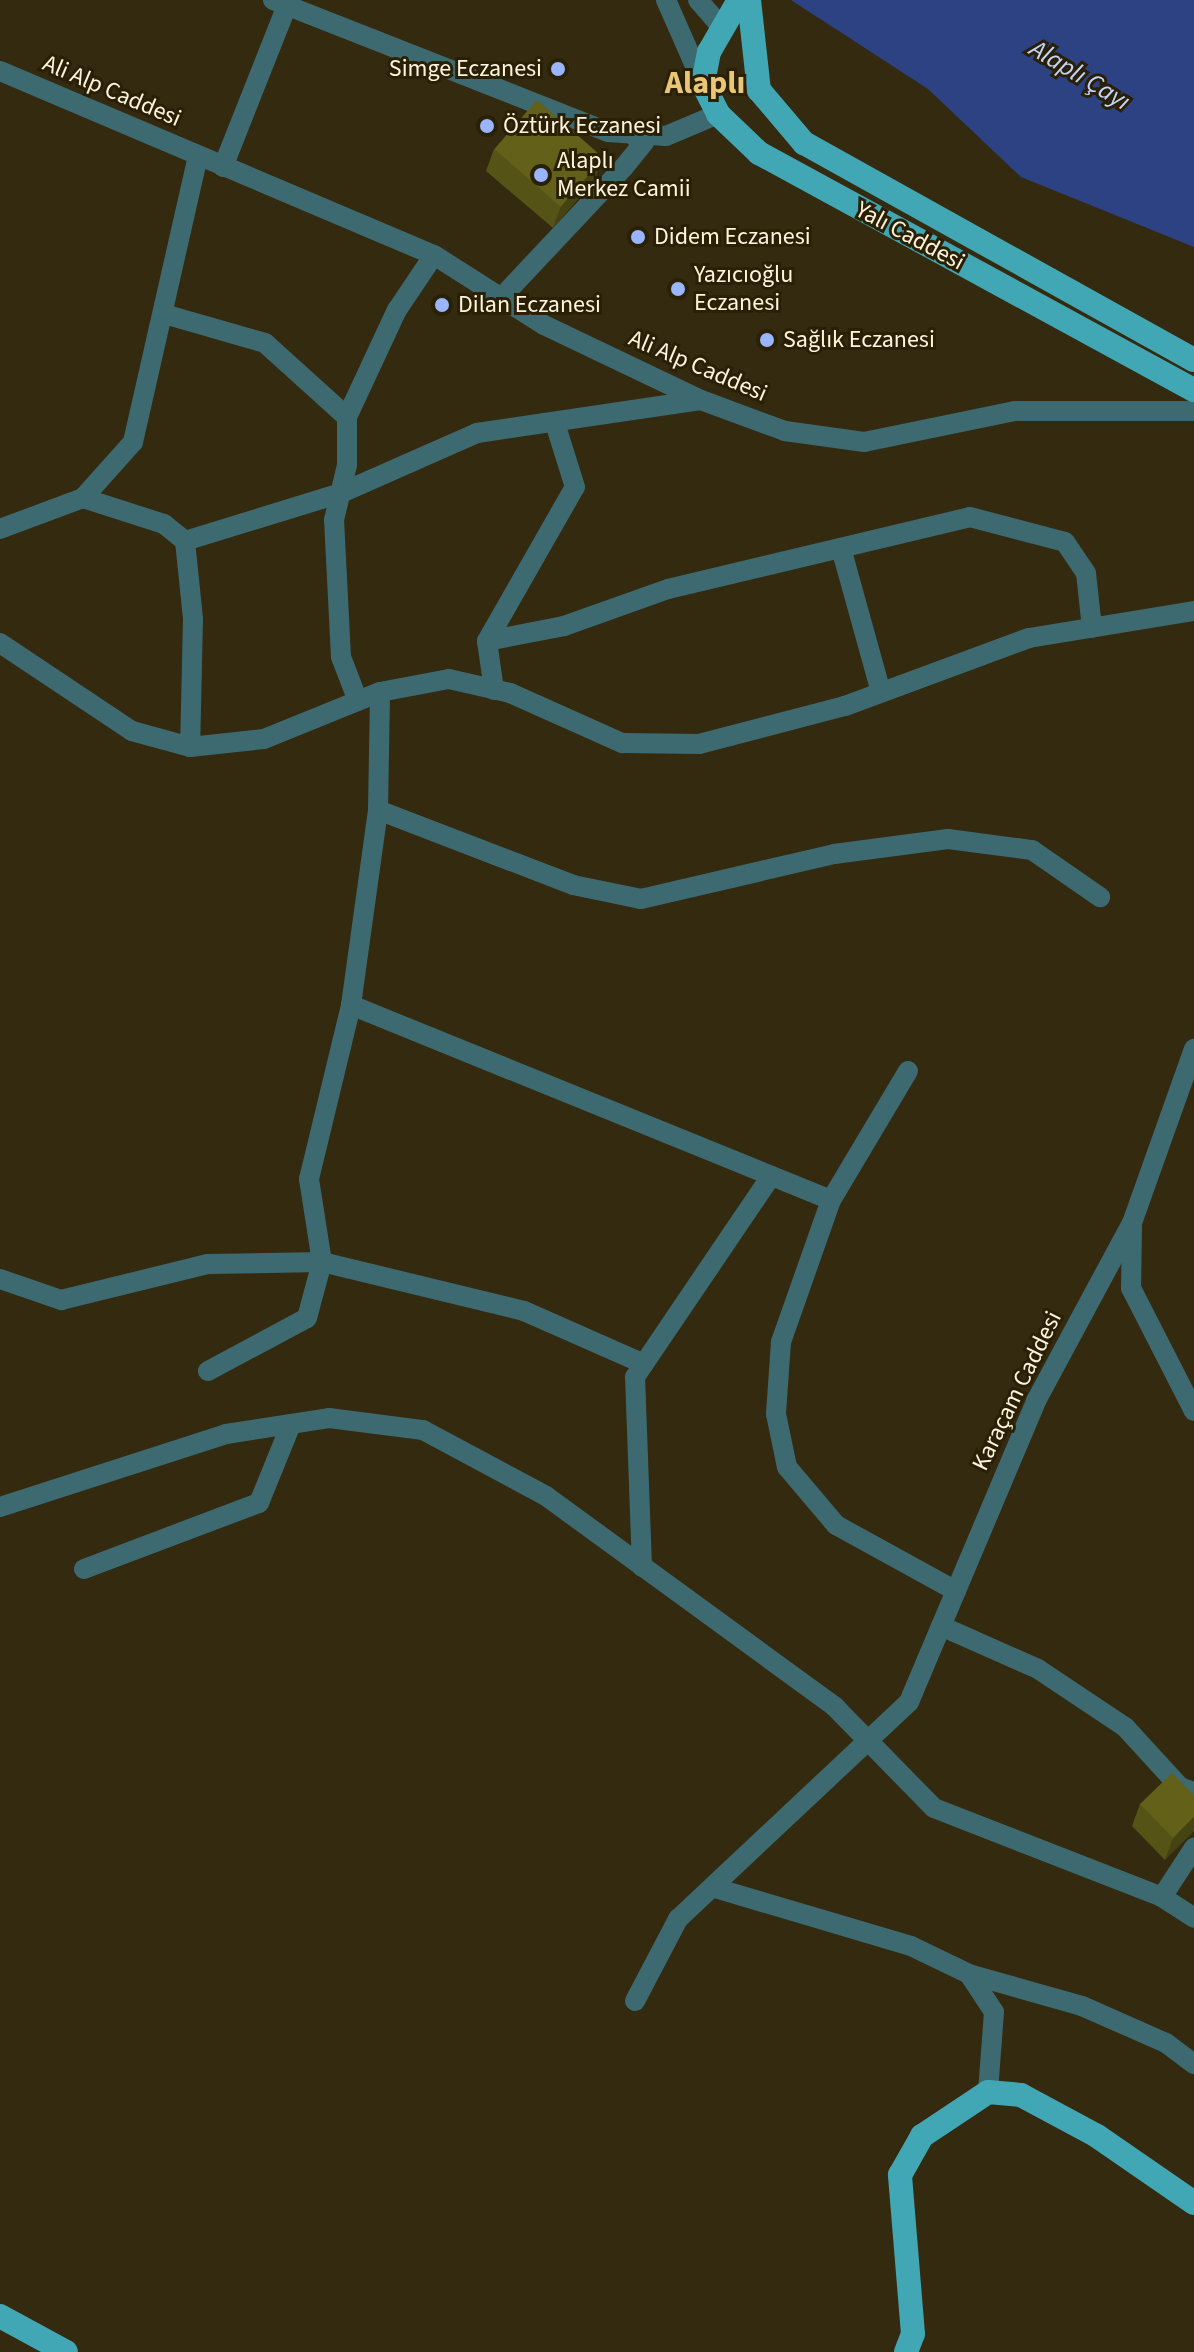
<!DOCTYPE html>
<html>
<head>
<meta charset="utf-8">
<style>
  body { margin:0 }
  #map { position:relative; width:1194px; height:2352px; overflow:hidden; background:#342a10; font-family:"Source Sans 3",sans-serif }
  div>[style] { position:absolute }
  .water>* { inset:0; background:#2c4282 }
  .minor>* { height:20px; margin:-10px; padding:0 10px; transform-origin:10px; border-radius:10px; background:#3d6a70 }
  .major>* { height:24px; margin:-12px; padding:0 12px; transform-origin:12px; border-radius:12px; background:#41a7b4 }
  .wall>* { inset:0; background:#555316 }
  .shaded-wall>* { inset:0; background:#454312 }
  .building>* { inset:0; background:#63601a; transform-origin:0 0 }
  .dots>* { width:22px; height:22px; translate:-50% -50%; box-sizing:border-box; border:4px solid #2a2006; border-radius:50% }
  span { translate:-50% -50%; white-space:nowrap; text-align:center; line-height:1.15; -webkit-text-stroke:6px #2a2006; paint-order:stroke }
  .poi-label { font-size:24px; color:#fef4dd }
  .right { translate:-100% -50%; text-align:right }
  .left { translate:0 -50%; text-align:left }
  .street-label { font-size:24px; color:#fef4dd }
  .water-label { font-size:26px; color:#c4d4fb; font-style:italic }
  .district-label { font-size:32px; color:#e9c777; font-weight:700 }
</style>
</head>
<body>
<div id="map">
  <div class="water">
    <i style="clip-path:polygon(791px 0,1194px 0,1194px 247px,1021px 177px,928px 89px)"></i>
  </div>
  <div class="minor">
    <i style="left:273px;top:0;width:360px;rotate:21.5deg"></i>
    <i style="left:608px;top:132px;width:58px;rotate:3.9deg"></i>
    <i style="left:666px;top:136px;width:56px;rotate:-22.9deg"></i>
    <i style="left:666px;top:0;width:92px;rotate:66.2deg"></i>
    <i style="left:698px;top:0;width:38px;rotate:49deg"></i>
    <i style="left:0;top:71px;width:471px;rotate:23deg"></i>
    <i style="left:434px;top:255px;width:130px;rotate:32.5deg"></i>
    <i style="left:544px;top:325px;width:174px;rotate:25.5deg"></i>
    <i style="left:701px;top:400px;width:90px;rotate:20.3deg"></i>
    <i style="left:785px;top:431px;width:80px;rotate:7.9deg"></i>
    <i style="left:864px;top:442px;width:154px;rotate:-11.6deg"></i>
    <i style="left:1015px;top:411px;width:179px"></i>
    <i style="left:223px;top:167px;width:174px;rotate:-68.4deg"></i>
    <i style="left:501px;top:298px;width:180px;rotate:-46.8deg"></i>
    <i style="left:624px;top:167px;width:32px;rotate:-51deg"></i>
    <i style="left:644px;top:142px;width:9px;rotate:-153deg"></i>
    <i style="left:164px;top:314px;width:105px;rotate:16deg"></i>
    <i style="left:265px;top:343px;width:110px;rotate:42.1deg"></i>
    <i style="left:83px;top:498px;width:85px;rotate:17.8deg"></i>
    <i style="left:164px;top:524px;width:27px;rotate:39deg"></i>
    <i style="left:185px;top:541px;width:78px;rotate:84.1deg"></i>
    <i style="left:193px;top:619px;width:128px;rotate:91.3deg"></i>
    <i style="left:0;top:529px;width:89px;rotate:-20.5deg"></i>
    <i style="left:83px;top:498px;width:75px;rotate:-48.2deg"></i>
    <i style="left:133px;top:442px;width:293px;rotate:-77.2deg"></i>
    <i style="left:185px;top:541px;width:163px;rotate:-17.1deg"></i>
    <i style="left:341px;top:493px;width:149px;rotate:-23.8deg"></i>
    <i style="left:477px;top:433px;width:226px;rotate:-8.4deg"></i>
    <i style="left:841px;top:548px;width:149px;rotate:74.5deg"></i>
    <i style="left:487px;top:641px;width:78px;rotate:-11deg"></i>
    <i style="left:564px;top:626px;width:110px;rotate:-19.6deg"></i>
    <i style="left:668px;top:589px;width:310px;rotate:-13.4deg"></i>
    <i style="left:970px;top:517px;width:98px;rotate:14.7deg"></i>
    <i style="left:1065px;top:542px;width:37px;rotate:56deg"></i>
    <i style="left:1086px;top:573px;width:55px;rotate:83.8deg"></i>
    <i style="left:0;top:643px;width:159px;rotate:33.7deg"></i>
    <i style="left:132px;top:731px;width:60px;rotate:15.4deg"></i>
    <i style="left:190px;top:747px;width:74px;rotate:-6.2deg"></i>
    <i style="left:264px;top:739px;width:125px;rotate:-22.1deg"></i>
    <i style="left:380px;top:692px;width:70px;rotate:-10.7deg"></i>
    <i style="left:449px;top:679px;width:63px;rotate:12.9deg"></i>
    <i style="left:510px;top:693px;width:123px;rotate:24.1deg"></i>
    <i style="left:622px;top:743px;width:77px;rotate:0.7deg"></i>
    <i style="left:699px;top:744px;width:151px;rotate:-14.6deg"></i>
    <i style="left:845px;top:706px;width:196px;rotate:-20.3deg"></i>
    <i style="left:1029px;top:638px;width:167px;rotate:-9.3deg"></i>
    <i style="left:494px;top:690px;width:49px;rotate:-98.1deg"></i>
    <i style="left:487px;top:641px;width:177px;rotate:-60.3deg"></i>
    <i style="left:575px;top:487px;width:67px;rotate:-107.4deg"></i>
    <i style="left:358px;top:701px;width:47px;rotate:-111.1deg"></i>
    <i style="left:341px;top:657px;width:137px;rotate:-92.9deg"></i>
    <i style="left:334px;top:520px;width:57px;rotate:-76.7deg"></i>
    <i style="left:347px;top:465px;width:48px;rotate:-90deg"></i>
    <i style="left:347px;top:417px;width:118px;rotate:-65deg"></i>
    <i style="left:397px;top:310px;width:66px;rotate:-56.1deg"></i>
    <i style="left:378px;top:810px;width:209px;rotate:21deg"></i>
    <i style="left:573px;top:885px;width:69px;rotate:11.6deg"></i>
    <i style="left:641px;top:899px;width:198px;rotate:-13.1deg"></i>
    <i style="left:834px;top:854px;width:115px;rotate:-7.5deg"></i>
    <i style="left:948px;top:839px;width:85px;rotate:7.5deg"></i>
    <i style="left:1032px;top:850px;width:83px;rotate:34.7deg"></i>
    <i style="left:351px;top:1005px;width:518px;rotate:22.11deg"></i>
    <i style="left:908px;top:1071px;width:150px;rotate:120.8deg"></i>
    <i style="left:831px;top:1200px;width:151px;rotate:109.4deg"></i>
    <i style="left:781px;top:1342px;width:72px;rotate:94deg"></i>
    <i style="left:776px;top:1414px;width:54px;rotate:78.3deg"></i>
    <i style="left:787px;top:1467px;width:76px;rotate:49.8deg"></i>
    <i style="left:836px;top:1525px;width:137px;rotate:28.8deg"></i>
    <i style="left:1132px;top:1227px;width:61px;rotate:90.9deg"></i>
    <i style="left:1131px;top:1288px;width:138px;rotate:62.9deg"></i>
    <i style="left:0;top:1279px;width:65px;rotate:19deg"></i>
    <i style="left:61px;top:1300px;width:151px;rotate:-13.8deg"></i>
    <i style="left:208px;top:1264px;width:114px;rotate:-1deg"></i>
    <i style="left:322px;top:1262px;width:208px;rotate:13.6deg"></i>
    <i style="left:524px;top:1311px;width:131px;rotate:23.8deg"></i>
    <i style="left:208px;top:1371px;width:112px;rotate:-28.2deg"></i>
    <i style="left:307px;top:1318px;width:58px;rotate:-75deg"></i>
    <i style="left:322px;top:1262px;width:84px;rotate:-98.9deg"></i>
    <i style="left:309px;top:1179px;width:179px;rotate:-76.4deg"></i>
    <i style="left:351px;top:1005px;width:197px;rotate:-82.1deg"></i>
    <i style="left:378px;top:810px;width:118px;rotate:-89deg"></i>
    <i style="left:0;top:1507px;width:237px;rotate:-17.9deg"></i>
    <i style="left:226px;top:1434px;width:104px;rotate:-8.8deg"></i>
    <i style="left:329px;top:1418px;width:95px;rotate:7.3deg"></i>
    <i style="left:423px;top:1430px;width:140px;rotate:28.2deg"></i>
    <i style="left:546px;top:1496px;width:358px;rotate:36.1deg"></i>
    <i style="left:835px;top:1707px;width:141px;rotate:45.6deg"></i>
    <i style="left:934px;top:1808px;width:245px;rotate:21.3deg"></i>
    <i style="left:1162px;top:1897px;width:38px;rotate:33deg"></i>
    <i style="left:642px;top:1567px;width:190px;rotate:-92.1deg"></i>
    <i style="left:635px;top:1377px;width:243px;rotate:-55.9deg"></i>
    <i style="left:84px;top:1569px;width:187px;rotate:-20.7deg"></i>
    <i style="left:259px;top:1503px;width:85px;rotate:-67.9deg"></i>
    <i style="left:941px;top:1626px;width:106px;rotate:23.9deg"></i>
    <i style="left:1038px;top:1669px;width:105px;rotate:33.7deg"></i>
    <i style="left:1125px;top:1727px;width:81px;rotate:47.5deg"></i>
    <i style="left:1180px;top:1787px;width:15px;rotate:20deg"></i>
    <i style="left:715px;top:1888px;width:204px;rotate:16.5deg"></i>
    <i style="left:911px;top:1946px;width:64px;rotate:25.8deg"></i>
    <i style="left:969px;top:1974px;width:45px;rotate:56.7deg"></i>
    <i style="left:994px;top:2012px;width:80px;rotate:94.3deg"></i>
    <i style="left:1162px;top:1897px;width:59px;rotate:-56.9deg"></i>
    <i style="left:969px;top:1974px;width:117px;rotate:15.8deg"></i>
    <i style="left:1082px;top:2006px;width:92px;rotate:23.8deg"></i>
    <i style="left:1166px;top:2043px;width:35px;rotate:37deg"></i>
    <i style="left:635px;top:2001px;width:93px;rotate:-62.3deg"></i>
    <i style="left:678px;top:1919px;width:317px;rotate:-43.2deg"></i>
    <i style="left:909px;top:1702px;width:327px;rotate:-67.1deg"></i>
    <i style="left:1036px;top:1401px;width:202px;rotate:-61.7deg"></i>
    <i style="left:1132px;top:1223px;width:185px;rotate:-70.4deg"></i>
  </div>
  <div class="major">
    <i style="left:739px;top:0;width:60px;rotate:120deg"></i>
    <i style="left:709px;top:52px;width:33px;rotate:101deg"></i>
    <i style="left:703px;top:84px;width:34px;rotate:63deg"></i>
    <i style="left:718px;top:114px;width:57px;rotate:43.6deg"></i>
    <i style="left:759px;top:153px;width:495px;rotate:28.6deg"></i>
    <i style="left:749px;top:0;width:91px;rotate:83.7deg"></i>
    <i style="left:759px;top:90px;width:70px;rotate:49.7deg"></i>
    <i style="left:804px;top:143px;width:446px;rotate:29.1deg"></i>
    <i style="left:0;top:2316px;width:75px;rotate:28.6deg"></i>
    <i style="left:906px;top:2352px;width:19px;rotate:-69deg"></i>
    <i style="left:913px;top:2334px;width:160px;rotate:-94.7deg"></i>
    <i style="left:900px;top:2175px;width:45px;rotate:-60.6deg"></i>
    <i style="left:922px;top:2136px;width:79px;rotate:-33.7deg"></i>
    <i style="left:988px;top:2092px;width:33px;rotate:5deg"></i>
    <i style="left:1021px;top:2095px;width:86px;rotate:28.3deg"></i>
    <i style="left:1097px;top:2136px;width:118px;rotate:34.6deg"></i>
  </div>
  <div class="wall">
    <i style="clip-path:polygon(494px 149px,595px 179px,553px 228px,486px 171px)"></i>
    <i style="clip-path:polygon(1194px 1795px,1165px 1860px,1132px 1826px,1140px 1804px)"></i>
  </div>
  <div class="shaded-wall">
    <i style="clip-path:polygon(603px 158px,595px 179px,553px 228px,561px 206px)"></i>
    <i style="clip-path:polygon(1194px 1817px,1194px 1831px,1165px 1860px,1173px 1838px)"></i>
  </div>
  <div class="building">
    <i style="left:537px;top:100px;width:88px;height:65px;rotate:41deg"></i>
    <i style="clip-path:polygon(1172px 1773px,1194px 1795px,1194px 1817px,1173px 1838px,1140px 1804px)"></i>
  </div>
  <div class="dots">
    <i style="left:558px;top:69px;background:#98b5fd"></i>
    <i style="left:487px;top:126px;background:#98b5fd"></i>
    <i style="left:541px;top:175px;background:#98b5fd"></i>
    <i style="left:638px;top:237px;background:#98b5fd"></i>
    <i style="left:678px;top:289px;background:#98b5fd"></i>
    <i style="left:442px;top:305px;background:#98b5fd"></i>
    <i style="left:767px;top:340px;background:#98b5fd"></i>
  </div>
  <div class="poi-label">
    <span class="right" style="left:542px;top:69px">Simge Eczanesi</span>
    <span class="left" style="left:503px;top:126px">Öztürk Eczanesi</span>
    <span class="left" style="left:557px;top:175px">Alaplı<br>Merkez Camii</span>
    <span class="left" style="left:654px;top:237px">Didem Eczanesi</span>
    <span class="left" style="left:694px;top:289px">Yazıcıoğlu<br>Eczanesi</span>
    <span class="left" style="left:458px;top:305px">Dilan Eczanesi</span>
    <span class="left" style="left:783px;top:340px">Sağlık Eczanesi</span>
  </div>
  <div class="street-label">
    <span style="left:112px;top:91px;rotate:23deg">Ali Alp Caddesi</span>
    <span style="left:910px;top:236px;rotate:28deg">Yalı Caddesi</span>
    <span style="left:698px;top:366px;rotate:23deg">Ali Alp Caddesi</span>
    <span style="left:1017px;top:1391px;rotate:-64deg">Karaçam Caddesi</span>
  </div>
  <div class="water-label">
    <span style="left:1080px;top:75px;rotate:31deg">Alaplı Çayı</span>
  </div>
  <div class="district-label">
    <span style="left:705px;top:83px">Alaplı</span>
  </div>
</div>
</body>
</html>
